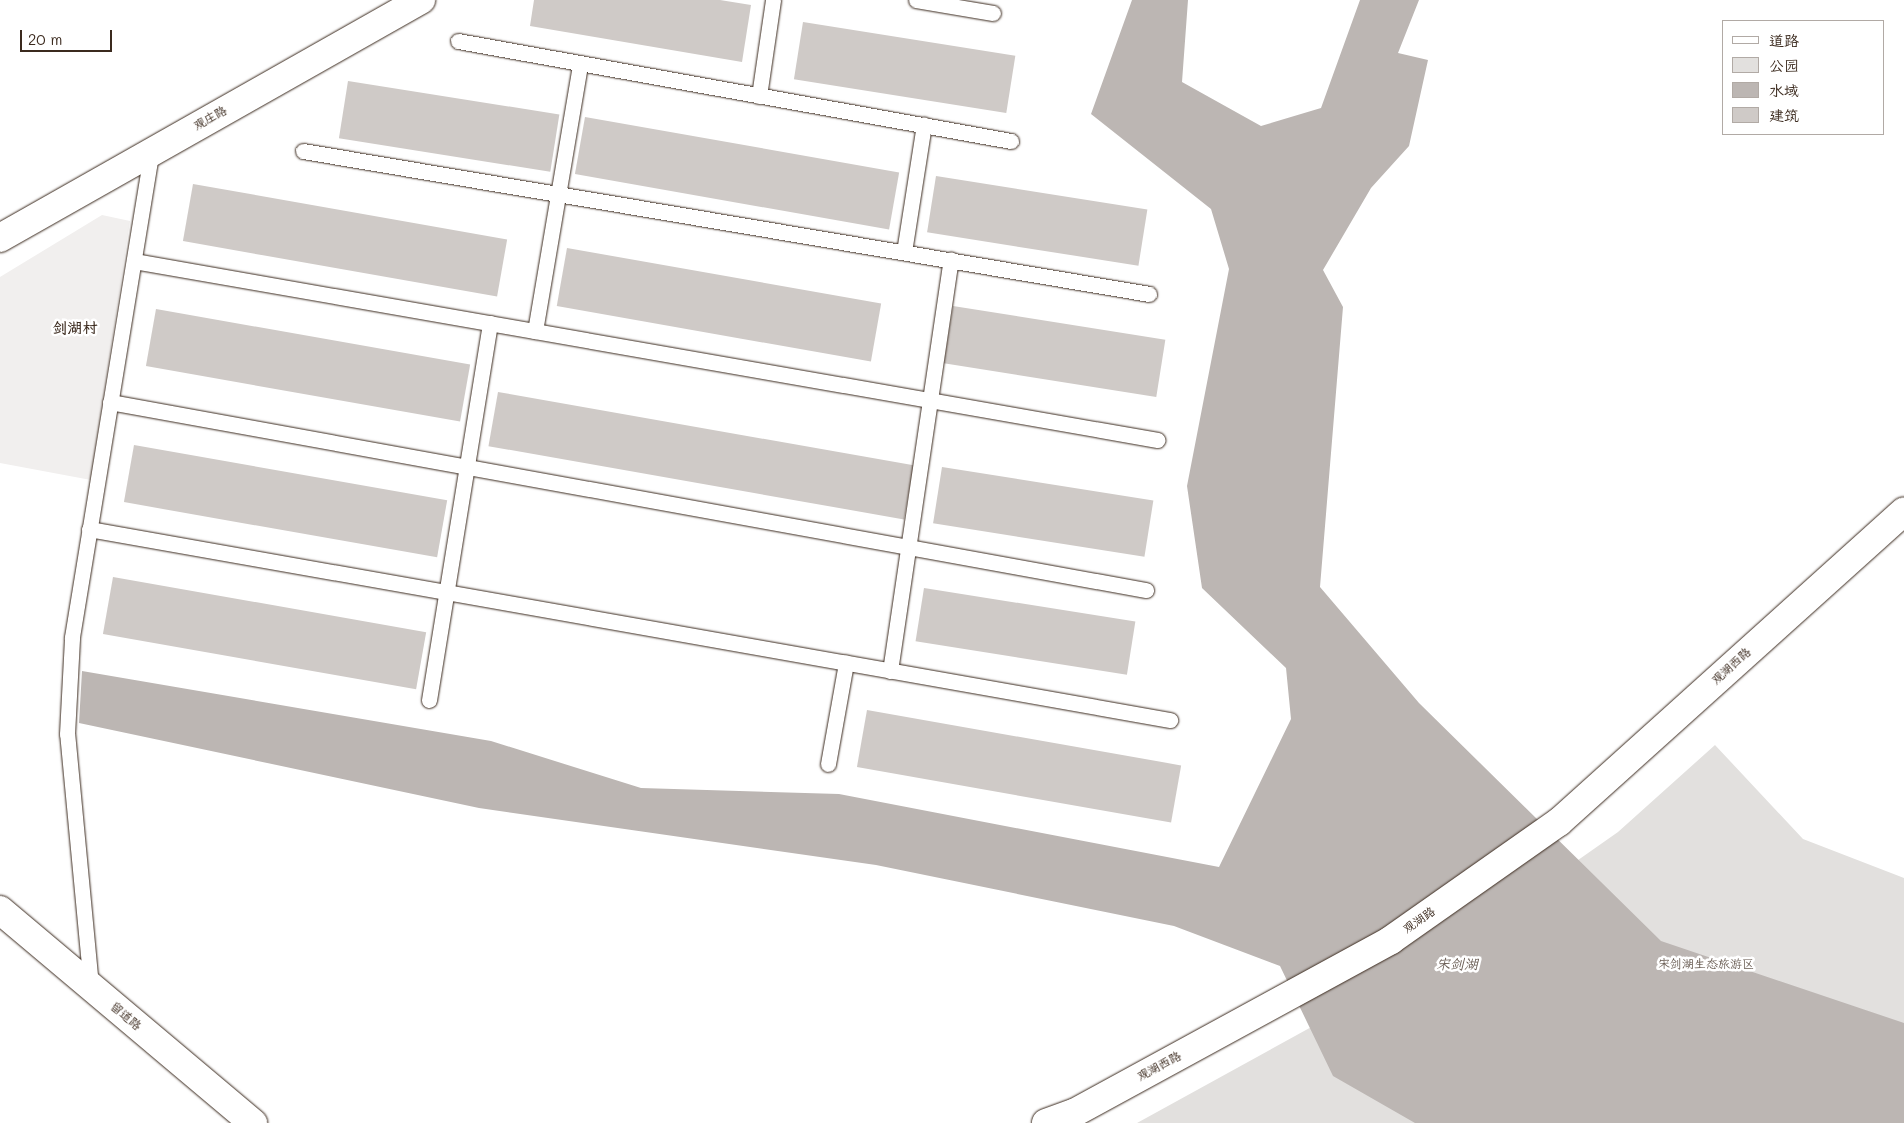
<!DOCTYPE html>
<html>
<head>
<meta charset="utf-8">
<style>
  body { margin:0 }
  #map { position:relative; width:1904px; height:1123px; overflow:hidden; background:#fff; font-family:Mali,"LXGW WenKai TC",sans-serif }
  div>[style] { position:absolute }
  .built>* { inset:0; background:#f1efee }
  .green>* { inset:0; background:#e2e0de }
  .water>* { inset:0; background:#bcb6b3 }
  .building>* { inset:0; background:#cfcac7; transform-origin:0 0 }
  .roads { filter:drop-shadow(0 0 1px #3b2a1e) drop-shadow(0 0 1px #3b2a1e) }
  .service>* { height:15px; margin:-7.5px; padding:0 7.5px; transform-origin:7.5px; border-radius:7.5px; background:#fff }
  .minor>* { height:28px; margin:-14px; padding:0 14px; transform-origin:14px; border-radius:14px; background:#fff }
  .tertiary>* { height:28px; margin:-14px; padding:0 14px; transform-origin:14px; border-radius:14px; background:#fff }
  span { translate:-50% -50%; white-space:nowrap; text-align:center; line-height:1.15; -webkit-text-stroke:5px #fff; paint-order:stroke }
  .street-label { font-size:12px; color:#3b2a1e }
  .park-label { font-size:12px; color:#65584e }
  .water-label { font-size:14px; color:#685b52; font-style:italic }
  .quarter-label { font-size:15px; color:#3b2a1e; font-weight:700 }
  .legend { position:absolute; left:1722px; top:20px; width:162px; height:115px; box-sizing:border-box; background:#fff; border:1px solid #b1aaa5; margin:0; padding:6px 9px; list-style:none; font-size:15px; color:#3b2a1e }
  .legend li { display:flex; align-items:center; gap:10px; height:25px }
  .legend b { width:25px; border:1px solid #b1aaa5 }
  .scale { position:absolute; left:20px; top:30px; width:92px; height:22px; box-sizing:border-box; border:2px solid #3b2a1e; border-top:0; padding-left:6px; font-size:15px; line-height:18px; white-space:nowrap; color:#3b2a1e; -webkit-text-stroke:4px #fff; paint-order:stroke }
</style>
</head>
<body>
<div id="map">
  <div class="built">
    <i style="clip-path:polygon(102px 215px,130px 221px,91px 480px,0 463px,0 277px)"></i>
  </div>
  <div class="green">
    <i style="clip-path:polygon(1715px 745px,1803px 839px,1904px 878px,1904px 1123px,1137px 1123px,1444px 954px,1618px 832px)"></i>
  </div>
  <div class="water">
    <i style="clip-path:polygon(1132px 0,1188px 0,1182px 82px,1261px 126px,1321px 108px,1360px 0,1419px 0,1398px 53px,1428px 60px,1409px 146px,1371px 188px,1323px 270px,1343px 307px,1320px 587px,1419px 703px,1661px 941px,1904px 1023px,1904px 1123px,1415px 1123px,1333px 1076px,1280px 966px,1174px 926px,876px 865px,479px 808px,79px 723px,82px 671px,491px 741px,641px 788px,839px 794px,1219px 867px,1291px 719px,1286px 668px,1202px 588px,1187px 486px,1229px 269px,1211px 209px,1091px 114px)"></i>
  </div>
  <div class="building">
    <i style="clip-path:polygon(534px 0,720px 0,751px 5px,742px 62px,530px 26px)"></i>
    <i style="left:803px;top:22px;width:215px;height:58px;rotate:9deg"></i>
    <i style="left:348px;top:81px;width:214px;height:58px;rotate:9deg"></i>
    <i style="left:585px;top:117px;width:319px;height:58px;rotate:10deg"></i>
    <i style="left:936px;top:176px;width:214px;height:57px;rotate:9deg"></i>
    <i style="left:193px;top:184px;width:319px;height:58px;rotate:10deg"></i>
    <i style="left:567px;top:248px;width:319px;height:59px;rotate:10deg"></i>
    <i style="left:953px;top:306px;width:215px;height:58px;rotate:9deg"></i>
    <i style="left:156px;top:309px;width:319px;height:58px;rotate:10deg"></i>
    <i style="left:498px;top:392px;width:422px;height:55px;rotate:10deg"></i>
    <i style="left:134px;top:445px;width:318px;height:58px;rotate:10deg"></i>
    <i style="left:942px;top:467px;width:214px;height:57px;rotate:9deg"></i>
    <i style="left:113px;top:577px;width:318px;height:58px;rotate:10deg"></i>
    <i style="left:924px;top:588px;width:214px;height:54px;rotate:9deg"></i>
    <i style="left:867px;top:710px;width:319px;height:58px;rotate:10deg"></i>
  </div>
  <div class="roads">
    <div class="service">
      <i style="left:916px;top:0;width:78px;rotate:9.6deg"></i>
      <i style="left:458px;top:41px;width:562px;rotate:10.25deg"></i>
      <i style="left:759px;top:96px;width:97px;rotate:-81.7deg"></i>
      <i style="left:303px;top:151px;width:858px;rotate:9.59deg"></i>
      <i style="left:904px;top:252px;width:129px;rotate:-81.1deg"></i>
      <i style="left:134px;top:261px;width:1039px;rotate:9.92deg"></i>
      <i style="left:535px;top:331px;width:271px;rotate:-80.4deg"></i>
      <i style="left:110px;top:402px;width:1053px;rotate:10.29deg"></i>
      <i style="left:89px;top:529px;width:1098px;rotate:10.02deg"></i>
      <i style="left:890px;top:671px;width:416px;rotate:-81.6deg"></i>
      <i style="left:429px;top:700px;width:382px;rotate:-80.8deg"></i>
      <i style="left:828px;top:764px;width:103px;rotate:-79.9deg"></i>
      <i style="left:91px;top:986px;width:253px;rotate:-95.4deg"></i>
      <i style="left:67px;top:734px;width:97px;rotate:-87deg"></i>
      <i style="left:72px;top:637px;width:493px;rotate:-80.7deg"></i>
    </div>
    <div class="minor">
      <i style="left:0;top:238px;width:484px;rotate:-29.5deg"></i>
    </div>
    <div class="tertiary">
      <i style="left:0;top:910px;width:331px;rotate:40.1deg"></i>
      <i style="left:1046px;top:1123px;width:30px;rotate:-20deg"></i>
      <i style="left:1074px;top:1113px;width:361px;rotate:-28.6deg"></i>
      <i style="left:1391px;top:940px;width:205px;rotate:-35.1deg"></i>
      <i style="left:1559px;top:822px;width:464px;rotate:-42deg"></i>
    </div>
  </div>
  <div class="street-label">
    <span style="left:210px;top:118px;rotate:-29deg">观庄路</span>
    <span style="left:1731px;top:666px;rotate:-42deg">观湖西路</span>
    <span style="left:1419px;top:920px;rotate:-35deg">观湖路</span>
    <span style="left:126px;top:1016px;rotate:40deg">留道路</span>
    <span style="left:1159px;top:1066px;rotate:-28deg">观湖西路</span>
  </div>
  <div class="park-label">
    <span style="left:1706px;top:964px">宋剑湖生态旅游区</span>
  </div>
  <div class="water-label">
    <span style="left:1457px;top:964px">宋剑湖</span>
  </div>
  <div class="quarter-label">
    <span style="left:75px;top:328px">剑湖村</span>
  </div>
  <ul class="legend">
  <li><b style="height:6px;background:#fff"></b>道路</li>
  <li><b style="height:14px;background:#e2e0de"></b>公园</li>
  <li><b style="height:14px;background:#bcb6b3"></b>水域</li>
  <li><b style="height:14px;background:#cfcac7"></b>建筑</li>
  </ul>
  <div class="scale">20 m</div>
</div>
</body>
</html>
